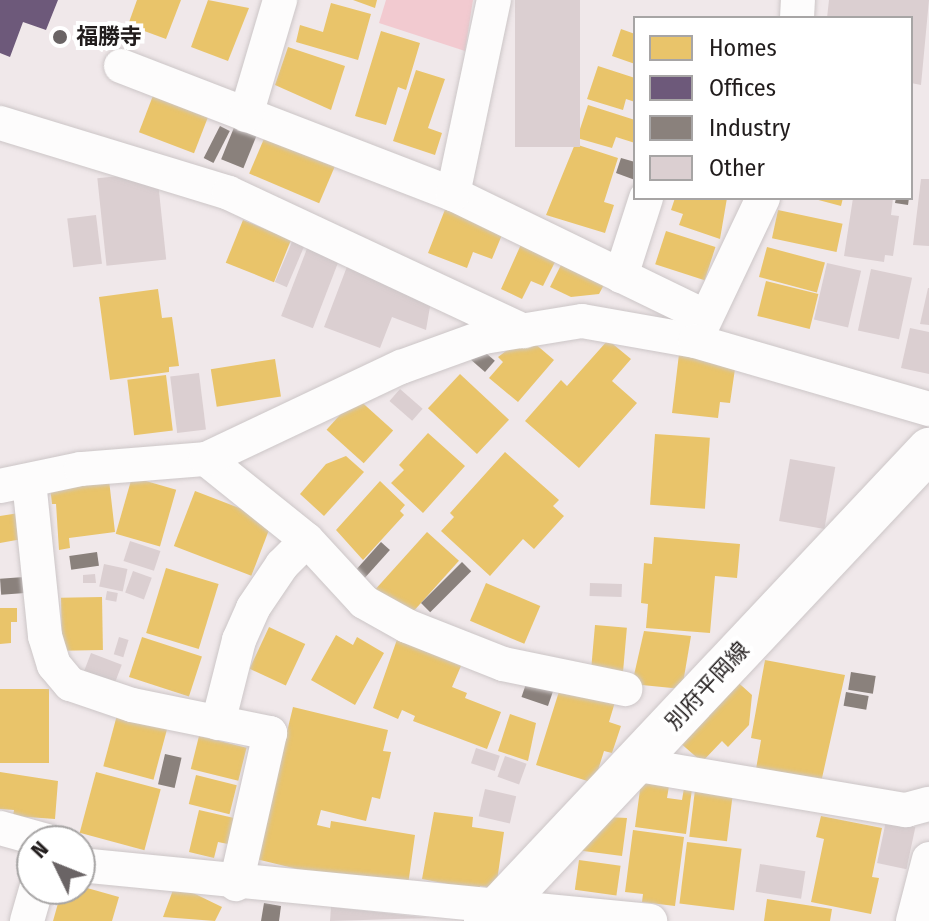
<!DOCTYPE html>
<html>
<head>
<meta charset="utf-8">
<style>
  body { margin:0 }
  #map { position:relative; width:929px; height:921px; overflow:hidden; background:#f0e8ea; font-family:"Fira Sans Condensed","Noto Sans JP",sans-serif }
  div>[style] { position:absolute }
  .green>* { inset:0; background:#f2cad0 }
  .homes>* { inset:0; background:#e9c46a; transform-origin:0 0 }
  .offices>* { inset:0; background:#6d597a }
  .industry>* { inset:0; background:#8a817c; transform-origin:0 0 }
  .building>* { inset:0; background:#dbcfd1; transform-origin:0 0 }
  .roads { filter:drop-shadow(0 0 2px #ccc6c7) drop-shadow(0 0 2px #ccc6c7) }
  .street>* { height:34px; margin:-17px; padding:0 17px; transform-origin:17px; border-radius:17px; background:#fdfcfc }
  .secondary>* { height:44px; margin:-22px; padding:0 22px; transform-origin:22px; border-radius:22px; background:#fdfcfc }
  .dots>* { width:22px; height:22px; translate:-50% -50%; box-sizing:border-box; border:4px solid #fff; border-radius:50% }
  span { translate:-50% -50%; white-space:nowrap; text-align:center; line-height:1.15; -webkit-text-stroke:8px #fff; paint-order:stroke }
  .poi-label { font-size:22px; color:#221d1d; font-weight:700 }
  .left { translate:0 -50%; text-align:left }
  .street-label { font-size:22px; color:#221d1d }
  .legend { position:absolute; left:633px; top:16px; width:280px; height:184px; box-sizing:border-box; background:#fff; border:2px solid #a7a5a5; margin:0; padding:10px 14px; list-style:none; font-size:24px; color:#221d1d }
  .legend li { display:flex; align-items:center; gap:16px; height:40px }
  .legend b { width:40px; border:2px solid #a7a5a5 }
  .north { position:absolute; left:16px; top:825px; width:80px; height:80px; box-sizing:border-box; background:#fff; border:2px solid #a7a5a5; border-radius:50%; rotate:313deg; font-size:22px; font-weight:700; line-height:32px; text-align:center; color:#221d1d }
  .north::after { content:''; display:block; margin:auto; width:28px; height:36px; background:#6a6465; clip-path:polygon(50% 0,100% 100%,50% 72%,0 100%) }
</style>
</head>
<body>
<div id="map">
  <div class="green">
    <i style="clip-path:polygon(386px 0,473px 0,465px 51px,379px 23px)"></i>
  </div>
  <div class="homes">
    <i style="clip-path:polygon(137px 0,181px 0,166px 39px,128px 25px)"></i>
    <i style="clip-path:polygon(208px 0,249px 8px,228px 61px,191px 47px)"></i>
    <i style="clip-path:polygon(353px 0,377px 0,375px 8px)"></i>
    <i style="clip-path:polygon(331px 3px,371px 14px,358px 60px,296px 42px,300px 25px,323px 32px)"></i>
    <i style="clip-path:polygon(621px 29px,635px 34px,635px 64px,612px 56px)"></i>
    <i style="clip-path:polygon(381px 31px,420px 43px,406px 90px,398px 87px,386px 125px,355px 116px)"></i>
    <i style="clip-path:polygon(288px 47px,345px 66px,331px 110px,275px 85px)"></i>
    <i style="clip-path:polygon(598px 66px,635px 78px,635px 102px,626px 99px,623px 110px,587px 99px)"></i>
    <i style="clip-path:polygon(416px 70px,445px 79px,428px 128px,442px 133px,435px 155px,393px 141px)"></i>
    <i style="left:154px;top:93px;width:59px;height:42px;rotate:21deg"></i>
    <i style="clip-path:polygon(588px 105px,635px 120px,635px 143px,616px 137px,612px 148px,577px 138px)"></i>
    <i style="left:266px;top:134px;width:76px;height:43px;rotate:23deg"></i>
    <i style="clip-path:polygon(575px 144px,618px 158px,604px 202px,614px 205px,605px 233px,546px 215px)"></i>
    <i style="clip-path:polygon(675px 198px,727px 198px,720px 239px,679px 225px,683px 214px,671px 210px)"></i>
    <i style="clip-path:polygon(811px 198px,843px 198px,841px 206px)"></i>
    <i style="clip-path:polygon(446px 207px,504px 230px,492px 259px,473px 252px,467px 268px,428px 253px)"></i>
    <i style="left:778px;top:210px;width:66px;height:29px;rotate:12deg"></i>
    <i style="left:243px;top:220px;width:52px;height:46px;rotate:22deg"></i>
    <i style="left:666px;top:231px;width:52px;height:35px;rotate:18deg"></i>
    <i style="clip-path:polygon(523px 240px,558px 256px,543px 286px,531px 281px,522px 299px,501px 289px)"></i>
    <i style="left:767px;top:247px;width:60px;height:31px;rotate:15deg"></i>
    <i style="clip-path:polygon(563px 261px,606px 281px,599px 294px,571px 297px,550px 287px)"></i>
    <i style="left:766px;top:281px;width:54px;height:36px;rotate:14deg"></i>
    <i style="clip-path:polygon(158px 289px,162px 318px,172px 317px,179px 366px,169px 367px,169px 372px,110px 380px,99px 297px)"></i>
    <i style="clip-path:polygon(526px 336px,554px 360px,518px 402px,489px 378px,503px 362px,498px 357px)"></i>
    <i style="clip-path:polygon(608px 340px,631px 359px,612px 381px,637px 403px,579px 468px,525px 421px,561px 380px,567px 386px)"></i>
    <i style="clip-path:polygon(679px 354px,736px 362px,730px 403px,720px 402px,718px 418px,672px 413px)"></i>
    <i style="left:275px;top:359px;width:38px;height:65px;rotate:81deg"></i>
    <i style="left:460px;top:374px;width:67px;height:47px;rotate:43deg"></i>
    <i style="left:166px;top:375px;width:56px;height:39px;rotate:83deg"></i>
    <i style="left:356px;top:397px;width:50px;height:44px;rotate:42deg"></i>
    <i style="clip-path:polygon(428px 433px,465px 466px,423px 513px,391px 483px,404px 470px,399px 465px)"></i>
    <i style="left:655px;top:434px;width:55px;height:71px;rotate:4deg"></i>
    <i style="clip-path:polygon(505px 452px,559px 500px,553px 506px,564px 516px,534px 549px,523px 539px,490px 576px,441px 531px,454px 517px,450px 513px)"></i>
    <i style="clip-path:polygon(346px 456px,364px 472px,324px 516px,300px 494px,326px 464px)"></i>
    <i style="left:132px;top:477px;width:46px;height:59px;rotate:16deg"></i>
    <i style="clip-path:polygon(109px 480px,115px 532px,69px 538px,70px 548px,59px 550px,56px 504px,52px 504px,50px 487px)"></i>
    <i style="clip-path:polygon(380px 481px,405px 505px,400px 511px,404px 515px,363px 560px,336px 530px)"></i>
    <i style="left:195px;top:491px;width:83px;height:59px;rotate:21deg"></i>
    <i style="clip-path:polygon(19px 513px,22px 539px,0 543px,0 516px)"></i>
    <i style="left:427px;top:532px;width:43px;height:78px;rotate:42deg"></i>
    <i style="clip-path:polygon(654px 537px,740px 544px,737px 578px,715px 576px,710px 633px,646px 628px,648px 604px,641px 603px,644px 563px,652px 564px)"></i>
    <i style="left:166px;top:568px;width:55px;height:68px;rotate:17deg"></i>
    <i style="left:486px;top:583px;width:59px;height:41px;rotate:23deg"></i>
    <i style="left:102px;top:597px;width:53px;height:41px;rotate:89deg"></i>
    <i style="clip-path:polygon(0 608px,17px 608px,17px 622px,11px 622px,11px 643px,0 644px)"></i>
    <i style="left:595px;top:625px;width:32px;height:45px;rotate:5deg"></i>
    <i style="left:269px;top:627px;width:40px;height:46px;rotate:25deg"></i>
    <i style="clip-path:polygon(400px 631px,464px 659px,452px 687px,467px 693px,465px 698px,501px 712px,487px 749px,413px 721px,415px 716px,402px 710px,398px 719px,373px 708px)"></i>
    <i style="clip-path:polygon(644px 631px,691px 636px,682px 689px,632px 684px)"></i>
    <i style="clip-path:polygon(336px 635px,353px 645px,357px 637px,384px 653px,355px 705px,311px 680px)"></i>
    <i style="left:142px;top:637px;width:63px;height:42px;rotate:18deg"></i>
    <i style="clip-path:polygon(765px 660px,845px 675px,820px 787px,755px 775px,761px 740px,751px 738px)"></i>
    <i style="clip-path:polygon(732px 677px,752px 695px,749px 725px,728px 747px,722px 741px,702px 762px,678px 741px)"></i>
    <i style="clip-path:polygon(561px 685px,615px 702px,609px 722px,621px 726px,612px 753px,604px 751px,594px 783px,536px 765px)"></i>
    <i style="left:49px;top:689px;width:74px;height:49px;rotate:90deg"></i>
    <i style="clip-path:polygon(293px 707px,388px 730px,383px 751px,391px 752px,380px 799px,372px 797px,366px 821px,321px 810px,317px 825px,330px 828px,331px 821px,415px 835px,408px 885px,322px 875px,256px 859px)"></i>
    <i style="clip-path:polygon(510px 714px,536px 723px,528px 761px,498px 751px)"></i>
    <i style="left:117px;top:715px;width:52px;height:53px;rotate:15deg"></i>
    <i style="left:199px;top:736px;width:49px;height:34px;rotate:14deg"></i>
    <i style="clip-path:polygon(0 772px,58px 781px,55px 819px,13px 816px,14px 810px,0 809px)"></i>
    <i style="left:96px;top:772px;width:67px;height:63px;rotate:15deg"></i>
    <i style="left:196px;top:775px;width:42px;height:30px;rotate:14deg"></i>
    <i style="clip-path:polygon(641px 782px,669px 786px,667px 798px,682px 800px,684px 788px,692px 789px,686px 834px,635px 827px)"></i>
    <i style="left:695px;top:790px;width:38px;height:47px;rotate:7deg"></i>
    <i style="clip-path:polygon(199px 810px,234px 818px,228px 844px,218px 842px,214px 858px,189px 852px)"></i>
    <i style="clip-path:polygon(434px 812px,473px 817px,472px 827px,504px 832px,496px 888px,480px 886px,479px 890px,422px 879px)"></i>
    <i style="clip-path:polygon(821px 816px,882px 828px,872px 877px,879px 878px,871px 914px,811px 902px,824px 839px,816px 837px)"></i>
    <i style="clip-path:polygon(607px 817px,627px 818px,622px 856px,576px 850px)"></i>
    <i style="clip-path:polygon(633px 830px,684px 837px,675px 906px,642px 902px,643px 894px,625px 892px)"></i>
    <i style="left:687px;top:842px;width:55px;height:62px;rotate:7deg"></i>
    <i style="left:579px;top:860px;width:42px;height:30px;rotate:8deg"></i>
    <i style="clip-path:polygon(80px 886px,119px 897px,112px 921px,53px 921px,62px 889px)"></i>
    <i style="clip-path:polygon(173px 890px,189px 891px,222px 907px,215px 921px,163px 917px)"></i>
    <i style="clip-path:polygon(767px 899px,832px 909px,830px 921px,764px 921px)"></i>
  </div>
  <div class="offices">
    <i style="clip-path:polygon(0 0,58px 0,46px 30px,23px 22px,10px 57px,0 53px)"></i>
  </div>
  <div class="industry">
    <i style="left:235px;top:125px;width:24px;height:37px;rotate:22deg"></i>
    <i style="left:220px;top:126px;width:11px;height:36px;rotate:27deg"></i>
    <i style="clip-path:polygon(621px 158px,635px 162px,635px 180px,616px 173px)"></i>
    <i style="clip-path:polygon(896px 198px,909px 198px,908px 205px,895px 203px)"></i>
    <i style="left:479px;top:347px;width:21px;height:15px;rotate:41deg"></i>
    <i style="left:381px;top:542px;width:12px;height:40px;rotate:42deg"></i>
    <i style="left:97px;top:552px;width:14px;height:28px;rotate:82deg"></i>
    <i style="left:462px;top:562px;width:13px;height:58px;rotate:45deg"></i>
    <i style="left:24px;top:577px;width:16px;height:24px;rotate:86deg"></i>
    <i style="left:851px;top:672px;width:25px;height:18px;rotate:9deg"></i>
    <i style="left:528px;top:678px;width:28px;height:20px;rotate:19deg"></i>
    <i style="left:846px;top:692px;width:23px;height:14px;rotate:10deg"></i>
    <i style="left:165px;top:754px;width:17px;height:31px;rotate:13deg"></i>
    <i style="clip-path:polygon(264px 903px,281px 906px,279px 921px,261px 921px)"></i>
  </div>
  <div class="building">
    <i style="left:515px;top:0;width:65px;height:147px"></i>
    <i style="clip-path:polygon(829px 0,929px 0,921px 85px,911px 83px,911px 18px,827px 18px)"></i>
    <i style="left:157px;top:172px;width:88px;height:60px;rotate:84deg"></i>
    <i style="clip-path:polygon(921px 179px,929px 179px,929px 246px,913px 245px)"></i>
    <i style="clip-path:polygon(853px 198px,893px 198px,891px 215px,899px 216px,893px 256px,885px 255px,884px 262px,844px 256px)"></i>
    <i style="left:96px;top:215px;width:49px;height:29px;rotate:83deg"></i>
    <i style="left:294px;top:237px;width:13px;height:49px;rotate:23deg"></i>
    <i style="left:308px;top:246px;width:34px;height:75px;rotate:21deg"></i>
    <i style="clip-path:polygon(351px 256px,433px 289px,426px 330px,392px 317px,380px 348px,324px 327px)"></i>
    <i style="left:827px;top:263px;width:35px;height:58px;rotate:13deg"></i>
    <i style="left:871px;top:269px;width:42px;height:63px;rotate:12deg"></i>
    <i style="clip-path:polygon(928px 288px,929px 288px,929px 325px,920px 324px)"></i>
    <i style="clip-path:polygon(910px 328px,929px 332px,929px 374px,901px 368px)"></i>
    <i style="left:199px;top:373px;width:57px;height:29px;rotate:83deg"></i>
    <i style="left:400px;top:389px;width:30px;height:16px;rotate:41deg"></i>
    <i style="left:790px;top:459px;width:46px;height:63px;rotate:10deg"></i>
    <i style="left:130px;top:541px;width:32px;height:21px;rotate:18deg"></i>
    <i style="left:104px;top:564px;width:24px;height:23px;rotate:12deg"></i>
    <i style="left:133px;top:571px;width:20px;height:23px;rotate:20deg"></i>
    <i style="clip-path:polygon(95px 574px,96px 583px,83px 583px,83px 575px)"></i>
    <i style="left:590px;top:583px;width:32px;height:13px;rotate:2deg"></i>
    <i style="left:107px;top:591px;width:11px;height:9px;rotate:10deg"></i>
    <i style="left:119px;top:637px;width:10px;height:18px;rotate:17deg"></i>
    <i style="left:91px;top:653px;width:33px;height:20px;rotate:21deg"></i>
    <i style="left:476px;top:748px;width:25px;height:16px;rotate:18deg"></i>
    <i style="left:505px;top:756px;width:23px;height:22px;rotate:20deg"></i>
    <i style="left:485px;top:789px;width:32px;height:28px;rotate:13deg"></i>
    <i style="left:886px;top:821px;width:30px;height:43px;rotate:12deg"></i>
    <i style="left:760px;top:864px;width:46px;height:28px;rotate:9deg"></i>
    <i style="clip-path:polygon(331px 907px,430px 918px,330px 921px)"></i>
  </div>
  <div class="roads">
    <div class="street">
      <i style="left:797px;top:18px;width:18px;rotate:-87deg"></i>
      <i style="left:121px;top:66px;width:356px;rotate:21.1deg"></i>
      <i style="left:453px;top:194px;width:281px;rotate:25.9deg"></i>
      <i style="left:246px;top:115px;width:120px;rotate:-73.5deg"></i>
      <i style="left:0;top:123px;width:239px;rotate:17deg"></i>
      <i style="left:229px;top:193px;width:326px;rotate:25.1deg"></i>
      <i style="left:453px;top:194px;width:198px;rotate:-78.1deg"></i>
      <i style="left:621px;top:276px;width:82px;rotate:-72.2deg"></i>
      <i style="left:697px;top:337px;width:154px;rotate:-64.6deg"></i>
      <i style="left:206px;top:459px;width:129px;rotate:38.7deg"></i>
      <i style="left:307px;top:540px;width:84px;rotate:47.4deg"></i>
      <i style="left:364px;top:602px;width:49px;rotate:29.2deg"></i>
      <i style="left:407px;top:626px;width:103px;rotate:21.6deg"></i>
      <i style="left:503px;top:664px;width:125px;rotate:11.6deg"></i>
      <i style="left:29px;top:481px;width:156px;rotate:84.1deg"></i>
      <i style="left:45px;top:636px;width:30px;rotate:73deg"></i>
      <i style="left:54px;top:665px;width:25px;rotate:50deg"></i>
      <i style="left:70px;top:684px;width:65px;rotate:18.7deg"></i>
      <i style="left:132px;top:705px;width:141px;rotate:11.5deg"></i>
      <i style="left:270px;top:733px;width:155px;rotate:102.7deg"></i>
      <i style="left:0;top:486px;width:83px;rotate:-11.9deg"></i>
      <i style="left:81px;top:469px;width:125px;rotate:-4.6deg"></i>
      <i style="left:206px;top:459px;width:216px;rotate:-25.3deg"></i>
      <i style="left:401px;top:367px;width:88px;rotate:-19.9deg"></i>
      <i style="left:484px;top:337px;width:99px;rotate:-9.3deg"></i>
      <i style="left:582px;top:321px;width:115px;rotate:10deg"></i>
      <i style="left:695px;top:341px;width:244px;rotate:16.2deg"></i>
      <i style="left:218px;top:723px;width:86px;rotate:-75.8deg"></i>
      <i style="left:239px;top:640px;width:35px;rotate:-66deg"></i>
      <i style="left:253px;top:608px;width:52px;rotate:-56deg"></i>
      <i style="left:282px;top:565px;width:35px;rotate:-45deg"></i>
      <i style="left:633px;top:764px;width:277px;rotate:9.6deg"></i>
      <i style="left:906px;top:810px;width:24px;rotate:-15deg"></i>
      <i style="left:0;top:828px;width:49px;rotate:15.5deg"></i>
      <i style="left:80px;top:865px;width:573px;rotate:5.61deg"></i>
      <i style="left:27px;top:921px;width:33px;rotate:-74deg"></i>
      <i style="left:913px;top:921px;width:64px;rotate:-75.5deg"></i>
    </div>
    <div class="secondary">
      <i style="left:486px;top:921px;width:647px;rotate:-46.75deg"></i>
    </div>
  </div>
  <div class="dots">
    <i style="left:60px;top:37px;background:#6a6465"></i>
  </div>
  <div class="poi-label">
    <span class="left" style="left:76px;top:37px">福勝寺</span>
  </div>
  <div class="street-label">
    <span style="left:707px;top:686px;rotate:-47deg">別府平岡線</span>
  </div>
  <ul class="legend">
  <li><b style="height:22px;background:#e9c46a"></b>Homes</li>
  <li><b style="height:22px;background:#6d597a"></b>Offices</li>
  <li><b style="height:22px;background:#8a817c"></b>Industry</li>
  <li><b style="height:22px;background:#dbcfd1"></b>Other</li>
  </ul>
  <div class="north">N</div>
</div>
</body>
</html>
